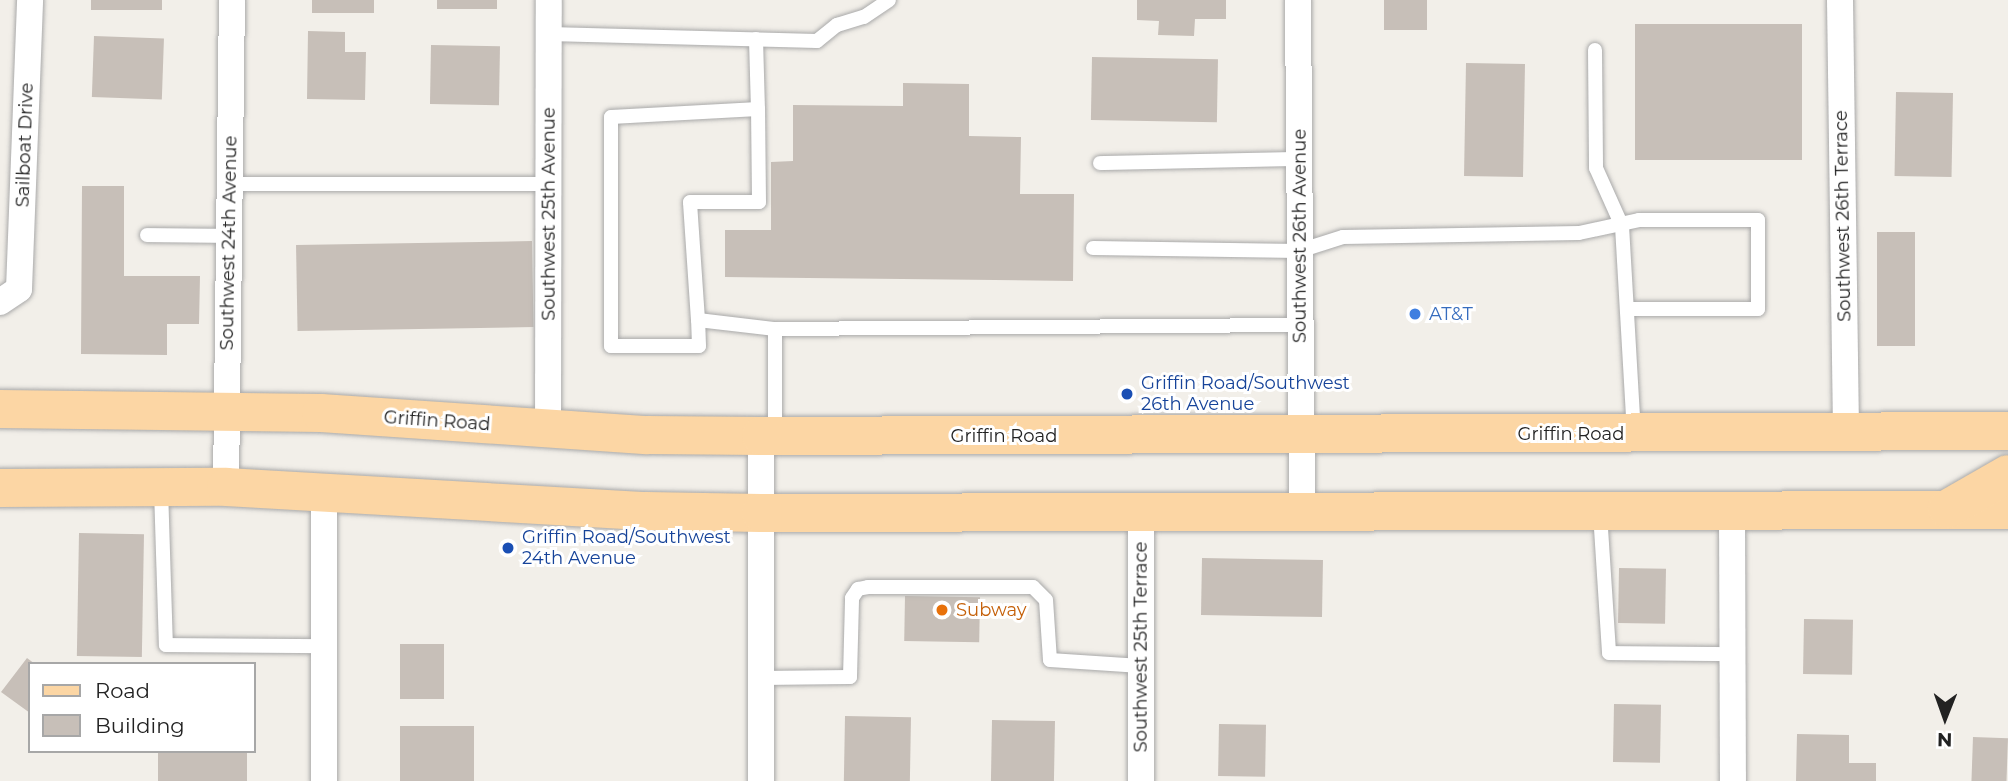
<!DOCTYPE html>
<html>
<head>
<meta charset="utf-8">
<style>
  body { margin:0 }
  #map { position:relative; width:2008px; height:781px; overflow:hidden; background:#f2efe9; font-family:Montserrat,sans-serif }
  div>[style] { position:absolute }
  .building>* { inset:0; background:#c7bfb8; transform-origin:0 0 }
  .roads { filter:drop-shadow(0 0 2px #a9a9a9) drop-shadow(0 0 2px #a9a9a9) }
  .lane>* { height:14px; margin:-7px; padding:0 7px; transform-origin:7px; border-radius:7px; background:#fff }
  .street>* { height:26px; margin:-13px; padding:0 13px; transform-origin:13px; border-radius:13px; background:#fff }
  .primary>* { height:38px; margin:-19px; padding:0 19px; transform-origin:19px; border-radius:19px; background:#fcd6a4 }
  .dots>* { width:19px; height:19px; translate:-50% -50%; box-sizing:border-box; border:4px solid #fff; border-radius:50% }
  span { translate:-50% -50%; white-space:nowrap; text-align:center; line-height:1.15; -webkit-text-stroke:6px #fff; paint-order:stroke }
  .street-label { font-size:18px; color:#222 }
  .shop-label { font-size:18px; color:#366cbe }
  .left { translate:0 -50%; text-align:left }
  .transit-label { font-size:18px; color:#164399 }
  .food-label { font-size:18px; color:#c56008 }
  .legend { position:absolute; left:28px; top:662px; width:228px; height:91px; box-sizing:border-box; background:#fff; border:2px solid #a7a7a7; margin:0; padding:9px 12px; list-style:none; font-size:21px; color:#222 }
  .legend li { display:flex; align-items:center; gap:14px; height:35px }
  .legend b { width:35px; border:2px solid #a7a7a7 }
  .north { position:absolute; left:1910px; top:683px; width:70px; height:70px; -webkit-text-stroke:5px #fff; paint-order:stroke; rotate:181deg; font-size:19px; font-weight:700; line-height:28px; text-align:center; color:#222 }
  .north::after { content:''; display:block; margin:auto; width:24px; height:32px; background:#222; clip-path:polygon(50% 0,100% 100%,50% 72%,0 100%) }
</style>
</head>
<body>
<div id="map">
  <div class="building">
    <i style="left:91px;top:0;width:71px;height:10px"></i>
    <i style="left:312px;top:0;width:62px;height:13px"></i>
    <i style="left:437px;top:0;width:60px;height:9px"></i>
    <i style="clip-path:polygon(1137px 0,1226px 0,1226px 19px,1195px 19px,1194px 36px,1158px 35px,1159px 21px,1137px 20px)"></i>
    <i style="left:1384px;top:0;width:43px;height:30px"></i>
    <i style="left:1802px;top:24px;width:136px;height:167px;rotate:90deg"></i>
    <i style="clip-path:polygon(308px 31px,345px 32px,345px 52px,366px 52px,365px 100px,307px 99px)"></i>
    <i style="left:94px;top:36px;width:70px;height:61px;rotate:2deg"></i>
    <i style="left:431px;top:45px;width:69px;height:59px;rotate:1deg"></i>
    <i style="left:1092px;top:57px;width:126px;height:63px;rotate:1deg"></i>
    <i style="left:1466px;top:63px;width:59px;height:113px;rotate:1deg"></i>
    <i style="clip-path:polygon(903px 83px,969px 84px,969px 136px,1021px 137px,1020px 194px,1074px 194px,1073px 281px,725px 277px,725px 230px,771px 230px,771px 162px,793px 161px,793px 105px,903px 106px)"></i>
    <i style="left:1896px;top:92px;width:57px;height:84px;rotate:1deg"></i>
    <i style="clip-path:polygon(82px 186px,124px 186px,124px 276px,200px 276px,199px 324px,167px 324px,167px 355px,81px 354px)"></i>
    <i style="left:1877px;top:232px;width:38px;height:114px"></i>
    <i style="left:532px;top:241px;width:86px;height:236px;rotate:89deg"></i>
    <i style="left:79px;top:533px;width:65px;height:123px;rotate:1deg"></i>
    <i style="left:1202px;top:558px;width:121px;height:57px;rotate:1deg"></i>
    <i style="left:1619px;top:568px;width:47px;height:55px;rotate:1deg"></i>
    <i style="left:905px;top:596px;width:75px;height:45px;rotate:1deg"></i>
    <i style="left:1804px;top:619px;width:49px;height:55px;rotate:1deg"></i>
    <i style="left:400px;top:644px;width:44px;height:55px"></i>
    <i style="clip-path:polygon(27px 658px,35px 664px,30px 664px,30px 713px,1px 692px)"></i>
    <i style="left:1614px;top:704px;width:47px;height:58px;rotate:1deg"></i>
    <i style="left:845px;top:716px;width:66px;height:65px;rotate:1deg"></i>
    <i style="left:992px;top:720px;width:63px;height:61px;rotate:1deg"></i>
    <i style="left:1219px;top:724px;width:47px;height:52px;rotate:1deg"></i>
    <i style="left:400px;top:726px;width:74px;height:55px"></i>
    <i style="clip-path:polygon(1797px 734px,1849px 735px,1849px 763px,1876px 763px,1876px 781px,1796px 781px)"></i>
    <i style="left:1973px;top:737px;width:35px;height:44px;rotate:2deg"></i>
    <i style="left:158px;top:751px;width:89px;height:30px"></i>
  </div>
  <div class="roads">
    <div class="lane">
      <i style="left:549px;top:34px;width:268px;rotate:1.5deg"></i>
      <i style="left:817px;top:41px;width:26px;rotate:-39deg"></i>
      <i style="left:837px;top:25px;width:28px;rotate:-17deg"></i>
      <i style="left:864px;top:17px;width:30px;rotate:-34deg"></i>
      <i style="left:756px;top:39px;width:70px;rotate:88.4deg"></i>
      <i style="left:758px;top:109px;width:147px;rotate:176.9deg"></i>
      <i style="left:611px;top:117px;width:229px;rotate:90deg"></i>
      <i style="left:611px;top:346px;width:88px"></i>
      <i style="left:699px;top:346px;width:26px;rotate:-92deg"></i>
      <i style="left:698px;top:320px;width:78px;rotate:6.7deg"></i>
      <i style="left:1595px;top:50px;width:118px;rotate:89.5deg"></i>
      <i style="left:1596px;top:168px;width:64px;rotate:65.9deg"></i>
      <i style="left:1622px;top:226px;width:206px;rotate:86.7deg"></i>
      <i style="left:1100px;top:163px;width:199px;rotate:-1.2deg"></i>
      <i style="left:230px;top:184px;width:319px"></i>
      <i style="left:147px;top:235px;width:83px;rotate:0.7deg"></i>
      <i style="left:1093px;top:248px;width:206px;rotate:0.8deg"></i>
      <i style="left:1299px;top:251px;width:46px;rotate:-17.7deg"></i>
      <i style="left:1343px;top:237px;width:236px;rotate:-1deg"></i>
      <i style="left:1579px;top:233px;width:61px;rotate:-12.2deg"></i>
      <i style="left:1639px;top:220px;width:119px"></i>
      <i style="left:1758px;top:220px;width:89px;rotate:90deg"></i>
      <i style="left:1758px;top:309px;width:131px;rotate:180deg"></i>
      <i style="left:698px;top:320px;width:118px;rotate:-93.9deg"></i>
      <i style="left:690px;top:202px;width:69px"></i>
      <i style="left:759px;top:202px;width:93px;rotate:-90.6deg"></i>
      <i style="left:775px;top:435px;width:106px;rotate:-90deg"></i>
      <i style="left:775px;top:329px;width:525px;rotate:-0.44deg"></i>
      <i style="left:161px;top:489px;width:156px;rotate:88.2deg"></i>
      <i style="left:166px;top:645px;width:158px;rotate:0.4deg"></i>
      <i style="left:1600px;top:513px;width:140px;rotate:86.3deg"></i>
      <i style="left:1609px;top:653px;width:124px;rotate:0.5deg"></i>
      <i style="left:761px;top:678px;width:89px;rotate:-0.6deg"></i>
      <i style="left:850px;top:677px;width:79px;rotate:-88.5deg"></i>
      <i style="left:852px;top:598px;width:11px;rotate:-56deg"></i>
      <i style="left:858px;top:589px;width:10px;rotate:-11deg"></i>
      <i style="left:868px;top:587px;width:165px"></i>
      <i style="left:1033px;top:587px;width:18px;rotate:45deg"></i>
      <i style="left:1046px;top:600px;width:60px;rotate:86.2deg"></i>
      <i style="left:1050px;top:660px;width:91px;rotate:3.8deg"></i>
    </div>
    <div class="street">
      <i style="left:1298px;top:0;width:514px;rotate:89.55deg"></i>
      <i style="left:1840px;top:0;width:432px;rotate:89.2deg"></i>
      <i style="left:0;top:302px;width:23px;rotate:-34deg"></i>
      <i style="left:19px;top:289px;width:289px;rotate:-87.8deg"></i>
      <i style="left:548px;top:429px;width:429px;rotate:-89.9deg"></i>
      <i style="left:761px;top:436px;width:345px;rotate:90deg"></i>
      <i style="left:226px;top:487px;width:487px;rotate:-89.3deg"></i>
      <i style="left:324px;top:490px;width:291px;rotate:90deg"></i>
      <i style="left:1732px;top:511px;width:270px;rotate:89.8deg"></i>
      <i style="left:1141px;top:781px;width:268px;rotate:-90deg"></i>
    </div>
    <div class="primary">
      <i style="left:0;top:409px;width:321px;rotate:0.7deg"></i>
      <i style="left:321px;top:413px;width:327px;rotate:3.9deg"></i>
      <i style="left:647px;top:435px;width:114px;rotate:0.5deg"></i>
      <i style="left:761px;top:436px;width:1247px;rotate:-0.23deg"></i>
      <i style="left:0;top:488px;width:226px;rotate:-0.3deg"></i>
      <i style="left:226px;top:487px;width:421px;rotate:3.3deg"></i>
      <i style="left:646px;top:511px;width:115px;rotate:1deg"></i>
      <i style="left:761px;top:513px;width:1247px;rotate:-0.14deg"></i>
      <i style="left:1947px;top:509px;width:70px;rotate:-29.8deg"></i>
    </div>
  </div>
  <div class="dots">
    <i style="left:1415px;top:314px;background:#3f7fe0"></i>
    <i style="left:1127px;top:394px;background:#1a4fb4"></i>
    <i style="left:508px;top:548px;background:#1a4fb4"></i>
    <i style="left:942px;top:610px;background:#e8710a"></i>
  </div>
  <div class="street-label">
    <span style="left:25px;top:145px;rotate:-88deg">Sailboat Drive</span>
    <span style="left:549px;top:214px;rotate:-90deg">Southwest 25th Avenue</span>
    <span style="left:1843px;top:216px;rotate:-91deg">Southwest 26th Terrace</span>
    <span style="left:1300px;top:236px;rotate:-90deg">Southwest 26th Avenue</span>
    <span style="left:229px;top:243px;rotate:-89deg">Southwest 24th Avenue</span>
    <span style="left:437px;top:421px;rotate:4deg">Griffin Road</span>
    <span style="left:1571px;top:434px">Griffin Road</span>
    <span style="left:1004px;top:436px">Griffin Road</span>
    <span style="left:1141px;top:647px;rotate:-90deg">Southwest 25th Terrace</span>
  </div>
  <div class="shop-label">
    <span class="left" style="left:1429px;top:314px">AT&amp;T</span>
  </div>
  <div class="transit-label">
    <span class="left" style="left:1141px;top:394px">Griffin Road/Southwest<br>26th Avenue</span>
    <span class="left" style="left:522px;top:548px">Griffin Road/Southwest<br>24th Avenue</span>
  </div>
  <div class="food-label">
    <span class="left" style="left:956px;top:610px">Subway</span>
  </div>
  <ul class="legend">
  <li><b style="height:9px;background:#fcd6a4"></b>Road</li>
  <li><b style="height:19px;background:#c7bfb8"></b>Building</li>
  </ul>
  <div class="north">N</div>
</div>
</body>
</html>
